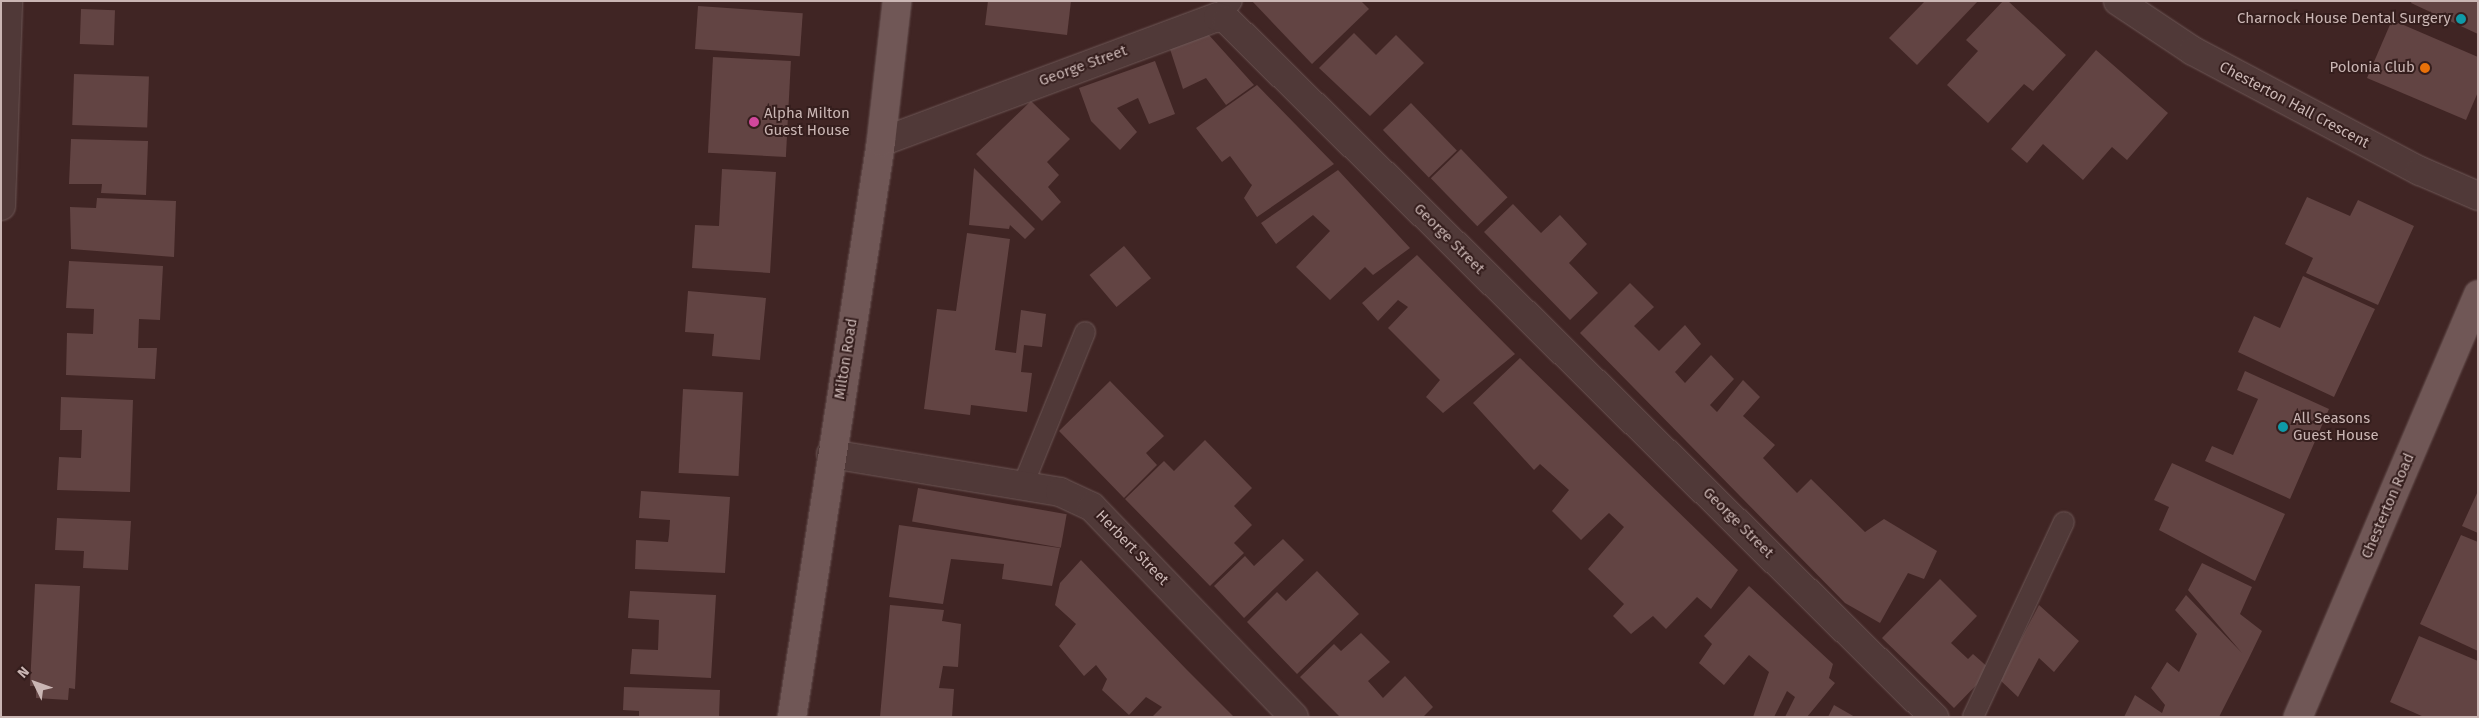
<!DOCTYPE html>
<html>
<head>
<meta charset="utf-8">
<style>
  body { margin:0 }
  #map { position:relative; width:2479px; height:718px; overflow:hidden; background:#402524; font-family:"Fira Sans",sans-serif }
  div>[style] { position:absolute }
  .building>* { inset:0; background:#624443; transform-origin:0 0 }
  .roads { filter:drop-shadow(0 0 1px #6d5756) drop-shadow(0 0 1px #6d5756) }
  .service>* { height:20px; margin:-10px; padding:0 10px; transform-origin:10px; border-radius:10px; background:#503938 }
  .minor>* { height:28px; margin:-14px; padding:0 14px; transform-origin:14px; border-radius:14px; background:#503938 }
  .primary>* { height:28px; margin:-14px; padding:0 14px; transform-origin:14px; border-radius:14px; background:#705756 }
  .dots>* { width:14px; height:14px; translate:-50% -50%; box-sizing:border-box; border:2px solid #351e1d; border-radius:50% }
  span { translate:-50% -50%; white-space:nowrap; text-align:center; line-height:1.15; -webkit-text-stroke:4px #351e1d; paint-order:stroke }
  .poi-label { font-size:15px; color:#cab6b4 }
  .right { translate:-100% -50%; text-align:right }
  .left { translate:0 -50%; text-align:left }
  .street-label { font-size:15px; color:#cab6b4 }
  .frame { position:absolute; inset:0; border:2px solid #cab6b4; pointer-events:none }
  .north { position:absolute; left:10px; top:658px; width:50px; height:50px; -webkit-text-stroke:4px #351e1d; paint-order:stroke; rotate:312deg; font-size:14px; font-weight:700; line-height:20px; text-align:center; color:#cab6b4 }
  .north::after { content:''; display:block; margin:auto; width:18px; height:22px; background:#cab6b4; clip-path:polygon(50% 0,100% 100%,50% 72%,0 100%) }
</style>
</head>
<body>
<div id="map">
  <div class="building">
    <i style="clip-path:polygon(988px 1px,1071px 1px,1067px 35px,985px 25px)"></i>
    <i style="clip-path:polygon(1252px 1px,1361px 1px,1369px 9px,1312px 64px)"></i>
    <i style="clip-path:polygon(1925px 1px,1978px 1px,1917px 65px,1889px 38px)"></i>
    <i style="clip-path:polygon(2003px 1px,2008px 1px,2066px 55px,2033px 91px,2024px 84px,1988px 123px,1947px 85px,1978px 51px,1966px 40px)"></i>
    <i style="clip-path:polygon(2412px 1px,2478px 1px,2478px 34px,2411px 3px)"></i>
    <i style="left:698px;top:6px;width:105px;height:43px;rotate:4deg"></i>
    <i style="left:81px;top:9px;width:34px;height:35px;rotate:2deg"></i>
    <i style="clip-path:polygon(2392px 20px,2478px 57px,2478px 92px,2466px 120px,2367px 78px)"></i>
    <i style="clip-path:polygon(1354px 33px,1376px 55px,1396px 35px,1424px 63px,1370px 116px,1319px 68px)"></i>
    <i style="clip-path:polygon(1208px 34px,1254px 85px,1226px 105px,1206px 78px,1183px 89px,1170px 49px)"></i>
    <i style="clip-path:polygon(2096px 50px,2168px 113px,2127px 160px,2112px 147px,2083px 180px,2043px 144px,2027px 163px,2011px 149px)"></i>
    <i style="left:713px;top:57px;width:78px;height:96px;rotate:3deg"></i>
    <i style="clip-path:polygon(1155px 61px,1175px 114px,1149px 124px,1138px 98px,1117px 108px,1137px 132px,1120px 150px,1091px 121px,1079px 88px)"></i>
    <i style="left:74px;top:74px;width:75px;height:51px;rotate:2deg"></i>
    <i style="clip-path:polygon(1257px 85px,1334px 164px,1257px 217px,1244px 198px,1252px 185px,1250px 183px,1230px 156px,1222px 162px,1196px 128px)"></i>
    <i style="clip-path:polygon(1031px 101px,1070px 139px,1047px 162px,1059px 175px,1048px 187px,1061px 202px,1042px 221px,976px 154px)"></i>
    <i style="left:1411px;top:103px;width:66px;height:39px;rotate:46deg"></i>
    <i style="clip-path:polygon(71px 139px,148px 141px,146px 195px,101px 193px,102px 184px,69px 184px)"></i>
    <i style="left:1461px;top:149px;width:67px;height:42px;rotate:46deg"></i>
    <i style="clip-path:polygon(974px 168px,1035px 229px,1025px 239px,1010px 225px,1009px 229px,969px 225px)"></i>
    <i style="clip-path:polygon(722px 169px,776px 172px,770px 273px,692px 268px,695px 225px,719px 226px)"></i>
    <i style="clip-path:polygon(1338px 170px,1410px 248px,1373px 275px,1365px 267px,1330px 300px,1296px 267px,1330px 231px,1313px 215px,1276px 244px,1261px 223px)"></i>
    <i style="clip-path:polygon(2307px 197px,2350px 216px,2358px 200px,2414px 226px,2378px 305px,2306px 273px,2313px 258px,2285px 244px)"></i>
    <i style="clip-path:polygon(97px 198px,176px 201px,174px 257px,71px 249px,70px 207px,96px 208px)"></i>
    <i style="clip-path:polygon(1513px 204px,1541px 233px,1560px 215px,1587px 244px,1569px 263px,1598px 293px,1570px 320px,1484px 232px)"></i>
    <i style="clip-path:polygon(967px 233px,1010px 239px,995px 350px,1016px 353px,1021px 310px,1046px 314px,1042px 347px,1024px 345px,1021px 372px,1032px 373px,1027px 412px,971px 405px,970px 415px,924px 409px,937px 309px,956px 311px)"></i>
    <i style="left:1124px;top:246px;width:42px;height:45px;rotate:50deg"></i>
    <i style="clip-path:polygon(1417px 255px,1515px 354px,1443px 413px,1426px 397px,1440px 380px,1388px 328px,1408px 307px,1398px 300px,1378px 321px,1362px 303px)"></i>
    <i style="clip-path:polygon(69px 261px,163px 266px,160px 320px,139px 319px,138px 348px,157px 348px,155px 379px,66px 375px,67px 333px,93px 334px,94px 309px,66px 308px)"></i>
    <i style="clip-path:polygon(2303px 276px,2375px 309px,2334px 397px,2238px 352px,2254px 316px,2280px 328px)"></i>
    <i style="clip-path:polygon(1630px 283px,1654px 307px,1634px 326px,1659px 351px,1685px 325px,1701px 344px,1675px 372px,1685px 383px,1711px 355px,1734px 379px,1710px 405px,1717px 412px,1743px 380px,1760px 397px,1743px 416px,1775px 445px,1763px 458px,1797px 493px,1811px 479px,1865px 532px,1884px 519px,1937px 551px,1924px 579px,1908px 573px,1880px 623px,1845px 603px,1580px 333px)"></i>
    <i style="clip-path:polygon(688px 291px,766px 298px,760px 360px,712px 356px,714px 334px,685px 332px)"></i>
    <i style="clip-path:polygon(1520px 358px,1738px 570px,1711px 609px,1697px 597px,1666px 629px,1653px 616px,1631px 634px,1613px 616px,1624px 604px,1588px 569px,1624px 527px,1609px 513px,1581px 540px,1552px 511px,1569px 490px,1540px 464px,1534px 470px,1473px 403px)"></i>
    <i style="clip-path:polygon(2245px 371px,2329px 409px,2290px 499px,2205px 461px,2212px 446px,2233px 455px,2258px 399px,2237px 390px)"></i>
    <i style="clip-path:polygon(1110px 381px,1164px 436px,1146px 453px,1157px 465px,1124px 498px,1059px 431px)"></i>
    <i style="left:683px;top:389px;width:60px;height:84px;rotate:3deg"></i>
    <i style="clip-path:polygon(61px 397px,133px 400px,130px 492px,57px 490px,59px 457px,81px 458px,82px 430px,60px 430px)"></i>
    <i style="clip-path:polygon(1205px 440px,1252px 488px,1234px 506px,1252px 525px,1234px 543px,1244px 553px,1210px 586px,1125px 499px,1164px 461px,1174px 471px)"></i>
    <i style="clip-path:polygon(2172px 463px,2285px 514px,2255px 581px,2159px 530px,2169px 507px,2154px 500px)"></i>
    <i style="left:918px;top:488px;width:151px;height:34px;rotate:10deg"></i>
    <i style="clip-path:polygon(641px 491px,730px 497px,725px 573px,635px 569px,636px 540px,668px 542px,669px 535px,670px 520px,639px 518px)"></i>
    <i style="clip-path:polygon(2478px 491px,2478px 533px,2462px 526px)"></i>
    <i style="clip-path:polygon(57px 518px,131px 521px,128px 570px,83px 568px,84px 551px,55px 550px)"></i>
    <i style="clip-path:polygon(899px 525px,1060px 548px,1052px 586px,1002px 579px,1004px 564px,951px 559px,943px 604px,889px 597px)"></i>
    <i style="clip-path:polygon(2461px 535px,2478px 542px,2478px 651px,2420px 624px)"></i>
    <i style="clip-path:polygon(1283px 539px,1304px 560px,1244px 618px,1214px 586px,1245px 556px,1254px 566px)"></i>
    <i style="clip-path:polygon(1081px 560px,1187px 670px,1234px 717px,1152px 717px,1162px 707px,1146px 697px,1129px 715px,1102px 690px,1107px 679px,1096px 665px,1084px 676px,1059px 646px,1076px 624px,1055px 605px,1060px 583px)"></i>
    <i style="clip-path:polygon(2202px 563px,2252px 587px,2240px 614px,2262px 631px,2248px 660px,2219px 717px,2124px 717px,2135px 695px,2162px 713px,2165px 705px,2151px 688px,2167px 662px,2179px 672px,2197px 634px,2175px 610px,2186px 595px,2242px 653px,2188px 590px)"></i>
    <i style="clip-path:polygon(1317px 571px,1359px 614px,1297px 674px,1247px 622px,1277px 592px,1286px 601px)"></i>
    <i style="clip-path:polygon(1940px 579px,1977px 616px,1951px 643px,1968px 659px,1973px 654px,1991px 670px,1954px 708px,1882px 638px)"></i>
    <i style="clip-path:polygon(35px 584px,80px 586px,75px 689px,69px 688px,68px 700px,36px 698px,36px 686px,30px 686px)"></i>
    <i style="clip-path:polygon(1749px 586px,1833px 664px,1829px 678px,1835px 683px,1807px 717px,1785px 717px,1795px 697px,1787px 691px,1774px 717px,1753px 717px,1769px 672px,1749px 655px,1724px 685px,1699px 663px,1712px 644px,1704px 636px)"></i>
    <i style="clip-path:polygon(630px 591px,716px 595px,711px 678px,630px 674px,632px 649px,658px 650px,659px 620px,628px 618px)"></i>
    <i style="clip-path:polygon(890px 605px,944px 610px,942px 621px,961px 624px,958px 667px,943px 666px,939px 688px,954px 689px,952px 717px,880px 717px)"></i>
    <i style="clip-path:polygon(2039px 605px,2079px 641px,2054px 672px,2039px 658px,2018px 697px,2000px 680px)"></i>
    <i style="clip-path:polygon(1361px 633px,1390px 662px,1368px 681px,1383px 698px,1405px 676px,1433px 707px,1423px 717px,1340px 717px,1300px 677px,1334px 644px,1341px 651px)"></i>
    <i style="clip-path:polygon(2419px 636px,2478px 661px,2478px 717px,2424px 717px,2390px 702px)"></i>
    <i style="clip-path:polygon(624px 687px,720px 690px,719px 717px,639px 717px,639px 711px,623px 710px)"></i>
    <i style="clip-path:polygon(1834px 705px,1855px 717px,1828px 717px)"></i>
  </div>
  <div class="roads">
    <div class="service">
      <i style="left:1218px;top:17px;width:21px;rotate:-49deg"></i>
      <i style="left:1023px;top:485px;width:165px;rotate:-67.9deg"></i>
      <i style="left:1973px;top:717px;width:215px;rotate:-65deg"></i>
    </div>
    <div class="minor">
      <i style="left:2118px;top:1px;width:90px;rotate:33.7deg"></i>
      <i style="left:2193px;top:51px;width:257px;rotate:27.9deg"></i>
      <i style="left:2420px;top:171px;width:63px;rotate:23.3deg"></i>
      <i style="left:881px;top:142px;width:359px;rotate:-20.4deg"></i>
      <i style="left:1218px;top:17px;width:9px;rotate:18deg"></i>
      <i style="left:1227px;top:20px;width:993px;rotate:44.59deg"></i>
      <i style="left:1px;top:206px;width:205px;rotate:-88deg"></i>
      <i style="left:831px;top:454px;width:232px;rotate:9.4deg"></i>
      <i style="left:1060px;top:492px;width:35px;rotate:25deg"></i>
      <i style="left:1092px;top:507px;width:291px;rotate:46.1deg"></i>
    </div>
    <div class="primary">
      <i style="left:792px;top:717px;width:582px;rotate:-81.2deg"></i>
      <i style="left:881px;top:142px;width:142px;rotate:-83.5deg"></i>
      <i style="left:2298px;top:717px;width:459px;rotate:-66.9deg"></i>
    </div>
  </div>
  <div class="dots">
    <i style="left:2461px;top:19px;background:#0f9aa8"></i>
    <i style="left:2425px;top:68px;background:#e8710a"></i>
    <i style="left:754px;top:122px;background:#d1479c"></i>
    <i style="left:2283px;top:427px;background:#0f9aa8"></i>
  </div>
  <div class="poi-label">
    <span class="right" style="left:2451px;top:19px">Charnock House Dental Surgery</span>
    <span class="right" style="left:2415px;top:68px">Polonia Club</span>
    <span class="left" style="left:764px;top:122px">Alpha Milton<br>Guest House</span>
    <span class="left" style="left:2293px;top:427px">All Seasons<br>Guest House</span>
  </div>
  <div class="street-label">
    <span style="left:1083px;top:66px;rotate:-20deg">George Street</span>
    <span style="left:2294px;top:105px;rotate:28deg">Chesterton Hall Crescent</span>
    <span style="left:1449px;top:239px;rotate:45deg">George Street</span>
    <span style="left:846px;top:359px;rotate:-81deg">Milton Road</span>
    <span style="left:2388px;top:506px;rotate:-67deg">Chesterton Road</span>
    <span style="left:1738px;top:523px;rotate:45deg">George Street</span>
    <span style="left:1132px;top:548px;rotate:46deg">Herbert Street</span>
  </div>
  <div class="frame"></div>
  <div class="north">N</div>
</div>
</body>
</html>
